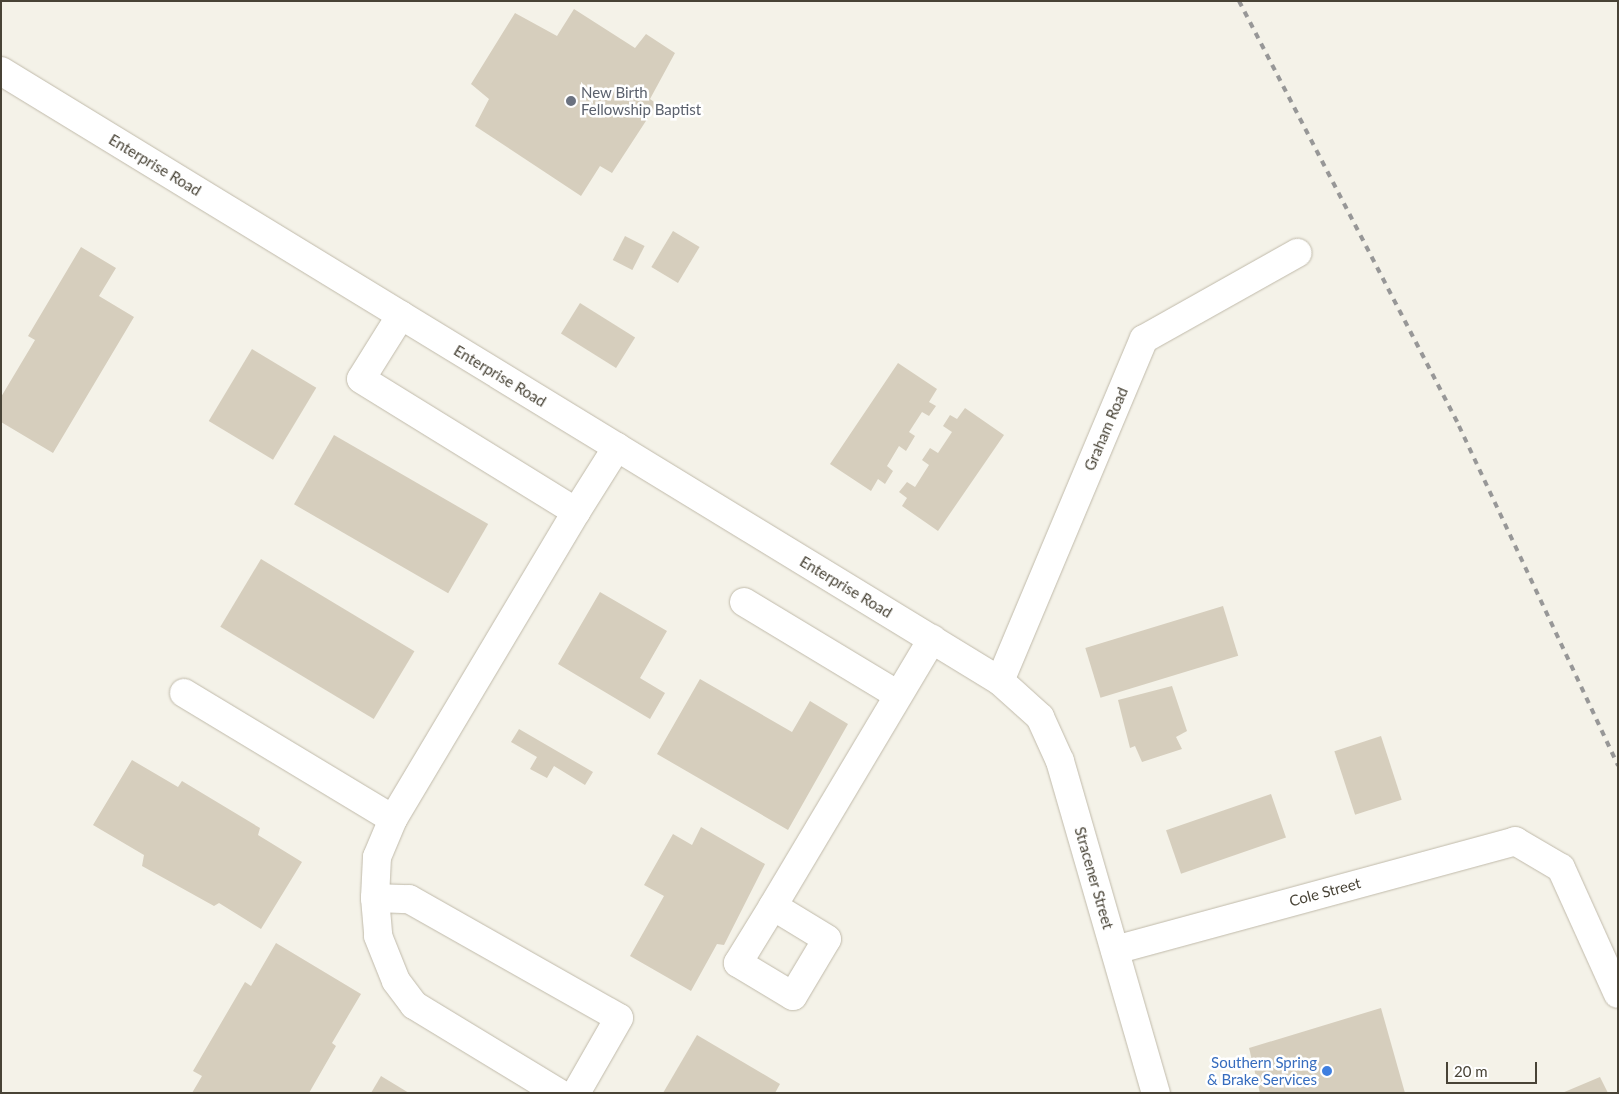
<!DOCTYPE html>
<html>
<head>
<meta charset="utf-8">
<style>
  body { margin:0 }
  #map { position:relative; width:1619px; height:1094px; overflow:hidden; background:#f4f2e8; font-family:Lato,sans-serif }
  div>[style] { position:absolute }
  .building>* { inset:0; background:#d6cebd; transform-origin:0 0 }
  .roads { filter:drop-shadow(0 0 1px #c0baaa) drop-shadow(0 0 1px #c0baaa) }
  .minor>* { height:28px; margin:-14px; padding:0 14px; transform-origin:14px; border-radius:14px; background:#fff }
  .rail>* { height:4px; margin-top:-2px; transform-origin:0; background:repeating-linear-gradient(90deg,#979797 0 6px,transparent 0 12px) }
  .dots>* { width:14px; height:14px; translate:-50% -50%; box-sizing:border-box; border:2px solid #fff; border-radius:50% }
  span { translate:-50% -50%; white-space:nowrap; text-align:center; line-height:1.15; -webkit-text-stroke:5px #fff; paint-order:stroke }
  .worship-label { font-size:15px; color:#5b616d }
  .left { translate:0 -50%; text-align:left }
  .street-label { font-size:15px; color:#484336 }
  .shop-label { font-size:15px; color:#366cbe }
  .right { translate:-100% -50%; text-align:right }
  .frame { position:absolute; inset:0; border:2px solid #484336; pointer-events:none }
  .scale { position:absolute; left:1446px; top:1062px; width:91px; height:22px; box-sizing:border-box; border:2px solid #484336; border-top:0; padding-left:6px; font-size:15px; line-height:18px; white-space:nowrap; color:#484336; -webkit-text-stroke:4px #fff; paint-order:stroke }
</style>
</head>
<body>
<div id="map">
  <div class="building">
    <i style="clip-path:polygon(574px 9px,635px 48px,646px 34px,675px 53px,650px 99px,657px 104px,612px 173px,600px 166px,581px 196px,475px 126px,489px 99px,471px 84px,515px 13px,557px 36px)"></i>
    <i style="left:673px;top:231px;width:31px;height:42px;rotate:31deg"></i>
    <i style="left:625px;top:236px;width:22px;height:27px;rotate:27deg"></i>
    <i style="clip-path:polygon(81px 247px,116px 268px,99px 296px,134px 317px,53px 453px,1px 422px,1px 397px,35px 340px,28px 336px)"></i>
    <i style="left:580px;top:303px;width:65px;height:36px;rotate:32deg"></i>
    <i style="left:252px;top:349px;width:75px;height:84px;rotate:31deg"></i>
    <i style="clip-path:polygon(898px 363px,937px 389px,929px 402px,936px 406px,929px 416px,922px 412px,909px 432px,915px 436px,906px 451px,899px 446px,887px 466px,893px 471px,885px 484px,878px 479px,871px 491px,830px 464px)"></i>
    <i style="clip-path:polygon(965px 408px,1004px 435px,938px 531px,902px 506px,907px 498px,899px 492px,907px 482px,915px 487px,929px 465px,922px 460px,930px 448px,938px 453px,952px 432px,943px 426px,950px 415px,957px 419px)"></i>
    <i style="left:334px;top:435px;width:178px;height:80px;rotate:30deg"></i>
    <i style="left:261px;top:559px;width:179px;height:79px;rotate:31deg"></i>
    <i style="clip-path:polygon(600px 592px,667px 631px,640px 678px,665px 693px,650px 719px,558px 664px)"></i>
    <i style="left:1223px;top:606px;width:52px;height:144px;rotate:73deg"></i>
    <i style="clip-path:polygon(700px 679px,792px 732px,810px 701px,848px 724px,788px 830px,657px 754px)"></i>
    <i style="clip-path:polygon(1172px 686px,1187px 731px,1176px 737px,1182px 749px,1142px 762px,1135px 746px,1130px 748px,1118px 700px)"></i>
    <i style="clip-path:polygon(519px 729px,593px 772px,585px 785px,554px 766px,547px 778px,530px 769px,537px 757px,511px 742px)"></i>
    <i style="left:1381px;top:736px;width:67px;height:49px;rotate:72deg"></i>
    <i style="clip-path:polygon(132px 760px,178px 787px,182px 781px,260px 828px,258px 835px,302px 862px,261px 929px,219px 903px,214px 906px,142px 866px,144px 855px,93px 825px)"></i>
    <i style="left:1271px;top:794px;width:46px;height:111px;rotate:71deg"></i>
    <i style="clip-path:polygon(701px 827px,765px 864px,724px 945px,717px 944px,691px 991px,630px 956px,664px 896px,644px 885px,673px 834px,692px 845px)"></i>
    <i style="clip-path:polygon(276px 943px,361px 994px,332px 1043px,336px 1046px,309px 1093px,192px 1093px,202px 1076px,193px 1071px,245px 982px,251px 986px)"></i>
    <i style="clip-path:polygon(1381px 1008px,1405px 1093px,1260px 1093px,1249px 1048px)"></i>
    <i style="clip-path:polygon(697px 1035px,780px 1084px,775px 1093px,663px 1093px)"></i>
    <i style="clip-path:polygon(381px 1076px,409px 1093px,371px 1093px)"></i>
    <i style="clip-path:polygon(1600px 1077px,1608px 1093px,1562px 1093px)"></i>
  </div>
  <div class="roads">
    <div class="minor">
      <i style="left:1px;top:71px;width:1171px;rotate:31.41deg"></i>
      <i style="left:1000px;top:681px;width:54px;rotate:42deg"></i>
      <i style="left:1040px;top:717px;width:48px;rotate:65.6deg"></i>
      <i style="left:1060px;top:761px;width:346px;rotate:73.9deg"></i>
      <i style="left:401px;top:315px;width:75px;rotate:122deg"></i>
      <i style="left:361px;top:379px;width:253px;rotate:31.7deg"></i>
      <i style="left:576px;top:512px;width:77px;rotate:-57.8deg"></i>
      <i style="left:744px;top:602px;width:180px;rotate:31.1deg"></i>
      <i style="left:1000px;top:681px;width:371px;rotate:-67.2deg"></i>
      <i style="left:1144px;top:339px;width:176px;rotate:-29.3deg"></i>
      <i style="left:184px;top:693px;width:244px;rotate:31.1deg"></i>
      <i style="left:393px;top:819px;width:357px;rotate:-59.2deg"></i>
      <i style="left:393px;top:819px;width:41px;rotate:112.8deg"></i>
      <i style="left:377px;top:857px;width:41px;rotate:92.8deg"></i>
      <i style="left:375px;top:898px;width:38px;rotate:85deg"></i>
      <i style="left:378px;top:936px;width:48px;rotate:68.2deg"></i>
      <i style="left:396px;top:981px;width:30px;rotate:53deg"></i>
      <i style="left:414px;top:1005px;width:170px;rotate:31.3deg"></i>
      <i style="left:375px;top:898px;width:34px;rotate:2deg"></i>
      <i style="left:409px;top:899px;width:241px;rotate:29.5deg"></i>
      <i style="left:619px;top:1018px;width:86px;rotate:119.8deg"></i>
      <i style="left:773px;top:906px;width:67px;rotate:121.6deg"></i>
      <i style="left:738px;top:963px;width:64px;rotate:31deg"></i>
      <i style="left:793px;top:996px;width:66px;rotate:-59.2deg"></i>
      <i style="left:827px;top:939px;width:63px;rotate:-148.6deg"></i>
      <i style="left:773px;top:906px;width:311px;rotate:-59.2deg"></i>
      <i style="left:1115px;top:950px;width:415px;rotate:-15.2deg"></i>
      <i style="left:1515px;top:841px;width:53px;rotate:30.4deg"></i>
      <i style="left:1561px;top:868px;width:138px;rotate:65.7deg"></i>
    </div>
  </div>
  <div class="rail">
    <i style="left:1239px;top:1px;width:479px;rotate:62.6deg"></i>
    <i style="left:1459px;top:426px;width:375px;rotate:64.9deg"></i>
  </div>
  <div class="dots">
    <i style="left:571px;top:101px;background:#6b7280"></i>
    <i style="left:1327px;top:1071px;background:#3f7fe0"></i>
  </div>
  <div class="worship-label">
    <span class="left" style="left:581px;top:101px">New Birth<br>Fellowship Baptist</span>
  </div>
  <div class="street-label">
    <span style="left:155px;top:165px;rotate:31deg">Enterprise Road</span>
    <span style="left:500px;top:376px;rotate:31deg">Enterprise Road</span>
    <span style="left:1106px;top:429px;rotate:-67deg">Graham Road</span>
    <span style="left:846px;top:587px;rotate:31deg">Enterprise Road</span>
    <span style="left:1094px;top:878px;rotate:74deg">Stracener Street</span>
    <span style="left:1325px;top:892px;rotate:-15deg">Cole Street</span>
  </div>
  <div class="shop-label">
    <span class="right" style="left:1317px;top:1071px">Southern Spring<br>&amp; Brake Services</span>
  </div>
  <div class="frame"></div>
  <div class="scale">20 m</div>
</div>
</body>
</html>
